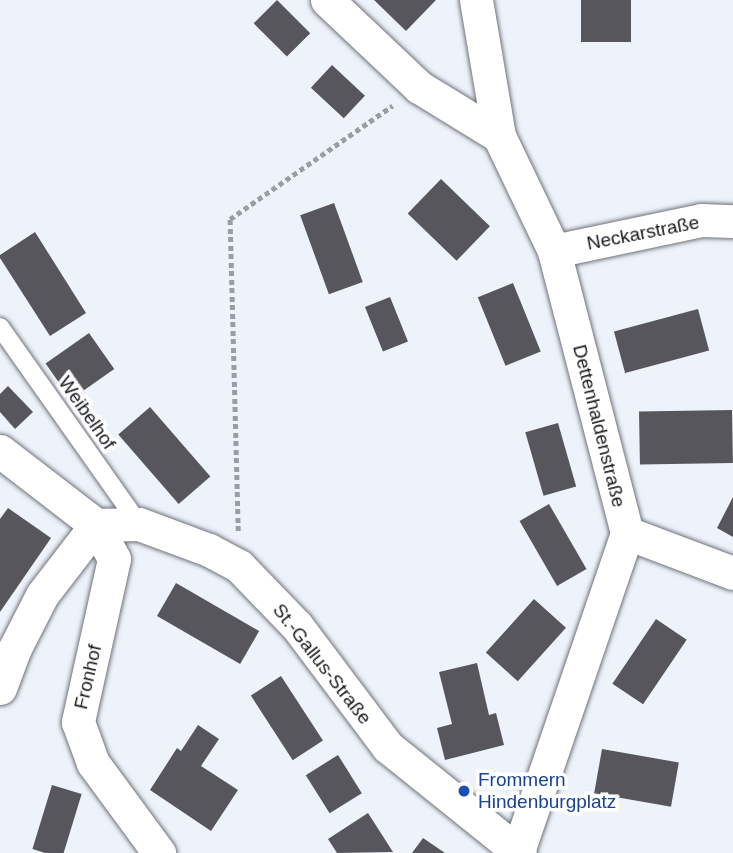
<!DOCTYPE html>
<html>
<head>
<meta charset="utf-8">
<style>
  body { margin:0 }
  #map { position:relative; width:733px; height:853px; overflow:hidden; background:#eef2fb; font-family:Helvetica,sans-serif }
  div>[style] { position:absolute }
  .building>* { inset:0; background:#58565d; transform-origin:0 0 }
  .path>* { height:4.5px; margin-top:-2.25px; transform-origin:0; background:repeating-linear-gradient(90deg,#9a9da3 0 5px,transparent 0 8.5px) }
  .roads { filter:drop-shadow(0 0 2px #70737b) drop-shadow(0 0 2px #70737b) }
  .lane>* { height:18px; margin:-9px; padding:0 9px; transform-origin:9px; border-radius:9px; background:#fff }
  .street>* { height:33px; margin:-16.5px; padding:0 16.5px; transform-origin:16.5px; border-radius:16.5px; background:#fff }
  .dots>* { width:19px; height:19px; translate:-50% -50%; box-sizing:border-box; border:4px solid #fff; border-radius:50% }
  span { translate:-50% -50%; white-space:nowrap; text-align:center; line-height:1.15; -webkit-text-stroke:7px #fff; paint-order:stroke }
  .street-label { font-size:19px; color:#18191c }
  .transit-label { font-size:19px; color:#164399 }
  .left { translate:0 -50%; text-align:left }
</style>
</head>
<body>
<div id="map">
  <div class="building">
    <i style="left:277px;top:0;width:47px;height:33px;rotate:45deg"></i>
    <i style="clip-path:polygon(374px 0,436px 0,406px 31px)"></i>
    <i style="left:581px;top:0;width:50px;height:42px"></i>
    <i style="left:332px;top:65px;width:45px;height:31px;rotate:43deg"></i>
    <i style="left:441px;top:179px;width:68px;height:48px;rotate:44deg"></i>
    <i style="left:334px;top:203px;width:84px;height:36px;rotate:70deg"></i>
    <i style="clip-path:polygon(35px 232px,86px 313px,50px 336px,0 258px,0 255px)"></i>
    <i style="left:513px;top:283px;width:74px;height:38px;rotate:68deg"></i>
    <i style="left:390px;top:297px;width:48px;height:27px;rotate:68deg"></i>
    <i style="left:698px;top:309px;width:43px;height:87px;rotate:75deg"></i>
    <i style="left:89px;top:333px;width:44px;height:53px;rotate:55deg"></i>
    <i style="clip-path:polygon(8px 386px,33px 412px,15px 429px,0 412px,0 394px)"></i>
    <i style="left:150px;top:407px;width:92px;height:42px;rotate:49deg"></i>
    <i style="left:732px;top:410px;width:53px;height:93px;rotate:89deg"></i>
    <i style="left:558px;top:423px;width:66px;height:34px;rotate:74deg"></i>
    <i style="clip-path:polygon(733px 497px,733px 537px,717px 528px)"></i>
    <i style="left:549px;top:504px;width:75px;height:34px;rotate:60deg"></i>
    <i style="clip-path:polygon(8px 508px,51px 538px,0 612px,0 519px)"></i>
    <i style="left:176px;top:583px;width:96px;height:38px;rotate:30deg"></i>
    <i style="left:534px;top:599px;width:43px;height:72px;rotate:42deg"></i>
    <i style="left:656px;top:619px;width:37px;height:78px;rotate:34deg"></i>
    <i style="clip-path:polygon(477px 663px,489px 715px,496px 713px,504px 745px,445px 760px,437px 728px,452px 724px,439px 672px)"></i>
    <i style="left:281px;top:676px;width:77px;height:36px;rotate:57deg"></i>
    <i style="clip-path:polygon(198px 725px,219px 739px,201px 766px,238px 790px,211px 831px,150px 790px,177px 748px,181px 751px)"></i>
    <i style="left:602px;top:749px;width:78px;height:45px;rotate:10deg"></i>
    <i style="left:338px;top:755px;width:45px;height:38px;rotate:58deg"></i>
    <i style="left:52px;top:785px;width:31px;height:67px;rotate:17deg"></i>
    <i style="clip-path:polygon(368px 813px,393px 852px,337px 853px,328px 839px)"></i>
    <i style="clip-path:polygon(423px 838px,445px 853px,412px 853px)"></i>
  </div>
  <div class="path">
    <i style="left:238px;top:531px;width:312px;rotate:-91.5deg"></i>
    <i style="left:230px;top:219px;width:198px;rotate:-34.9deg"></i>
  </div>
  <div class="roads">
    <div class="lane">
      <i style="left:0;top:327px;width:241px;rotate:54.8deg"></i>
    </div>
    <div class="street">
      <i style="left:327px;top:0;width:127px;rotate:43.4deg"></i>
      <i style="left:419px;top:87px;width:94px;rotate:31.5deg"></i>
      <i style="left:476px;top:0;width:138px;rotate:80.4deg"></i>
      <i style="left:499px;top:136px;width:127px;rotate:64.4deg"></i>
      <i style="left:554px;top:251px;width:291px;rotate:75.5deg"></i>
      <i style="left:627px;top:533px;width:336px;rotate:108.9deg"></i>
      <i style="left:554px;top:251px;width:150px;rotate:-11.9deg"></i>
      <i style="left:701px;top:220px;width:32px;rotate:2deg"></i>
      <i style="left:0;top:451px;width:121px;rotate:37.6deg"></i>
      <i style="left:96px;top:525px;width:43px;rotate:-1.3deg"></i>
      <i style="left:139px;top:524px;width:75px;rotate:20.4deg"></i>
      <i style="left:209px;top:550px;width:34px;rotate:28deg"></i>
      <i style="left:239px;top:566px;width:83px;rotate:46deg"></i>
      <i style="left:297px;top:626px;width:151px;rotate:53.1deg"></i>
      <i style="left:388px;top:747px;width:169px;rotate:38.8deg"></i>
      <i style="left:96px;top:525px;width:38px;rotate:62deg"></i>
      <i style="left:114px;top:559px;width:167px;rotate:102.5deg"></i>
      <i style="left:78px;top:722px;width:44px;rotate:69.9deg"></i>
      <i style="left:93px;top:763px;width:112px;rotate:53.7deg"></i>
      <i style="left:627px;top:533px;width:113px;rotate:20.7deg"></i>
      <i style="left:0;top:688px;width:43px;rotate:-69.4deg"></i>
      <i style="left:15px;top:648px;width:59px;rotate:-63deg"></i>
      <i style="left:42px;top:595px;width:88px;rotate:-52.4deg"></i>
    </div>
  </div>
  <div class="dots">
    <i style="left:464px;top:791px;background:#1a4fb4"></i>
  </div>
  <div class="street-label">
    <span style="left:643px;top:233px;rotate:-11deg">Neckarstraße</span>
    <span style="left:87px;top:413px;rotate:55deg">Weibelhof</span>
    <span style="left:599px;top:426px;rotate:76deg">Dettenhaldenstraße</span>
    <span style="left:322px;top:664px;rotate:52deg">St.-Gallus-Straße</span>
    <span style="left:88px;top:677px;rotate:-77deg">Fronhof</span>
  </div>
  <div class="transit-label">
    <span class="left" style="left:478px;top:791px">Frommern<br>Hindenburgplatz</span>
  </div>
</div>
</body>
</html>
